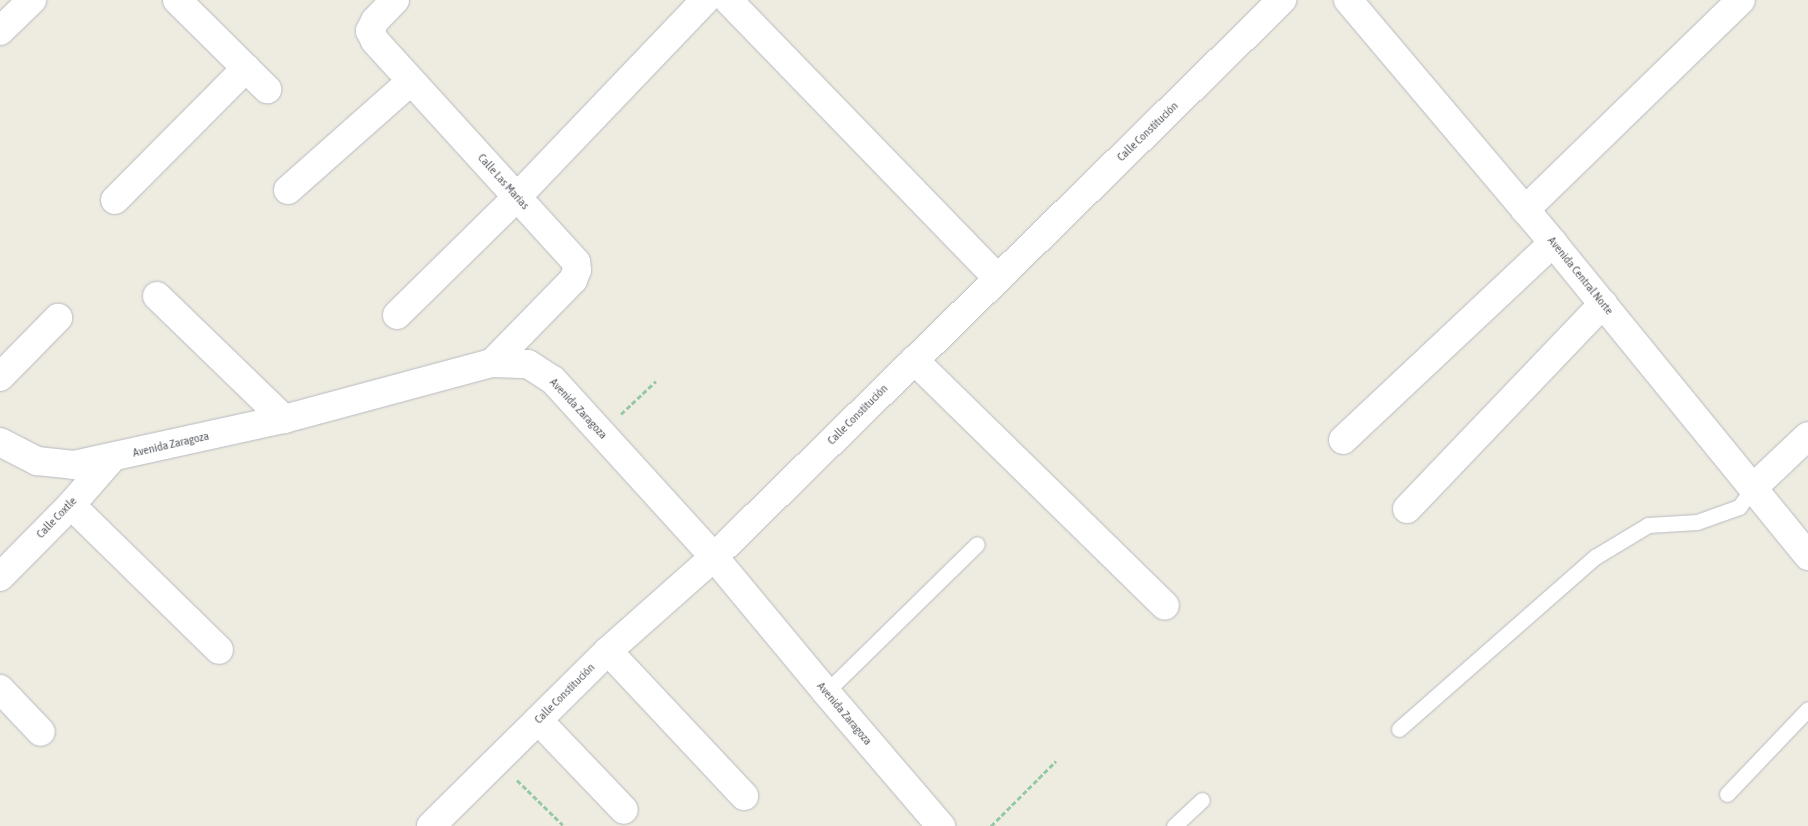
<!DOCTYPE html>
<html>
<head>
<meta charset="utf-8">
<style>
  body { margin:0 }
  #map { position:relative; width:1808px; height:826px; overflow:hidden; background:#eeebe1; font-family:"Asap Condensed",sans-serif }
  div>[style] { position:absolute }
  .path>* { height:3px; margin-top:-1.5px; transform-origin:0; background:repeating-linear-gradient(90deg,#94c9a3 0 5px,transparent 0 7.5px) }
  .roads { filter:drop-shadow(0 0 1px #b7babf) drop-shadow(0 0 1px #b7babf) }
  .lane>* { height:15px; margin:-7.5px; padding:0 7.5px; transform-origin:7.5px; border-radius:7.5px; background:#fff }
  .street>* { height:28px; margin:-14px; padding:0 14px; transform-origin:14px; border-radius:14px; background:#fff }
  span { translate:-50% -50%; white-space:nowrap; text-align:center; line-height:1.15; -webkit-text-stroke:5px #fff; paint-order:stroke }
  .street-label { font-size:12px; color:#5a5e63 }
</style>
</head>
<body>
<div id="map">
  <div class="path">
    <i style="left:621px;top:414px;width:48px;rotate:-43.3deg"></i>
    <i style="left:517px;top:780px;width:64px;rotate:44.4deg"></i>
    <i style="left:991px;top:826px;width:92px;rotate:-45deg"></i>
  </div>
  <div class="roads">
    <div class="lane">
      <i style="left:826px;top:692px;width:211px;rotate:-44.4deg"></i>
      <i style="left:1399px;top:729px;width:261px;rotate:-41.3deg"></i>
      <i style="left:1595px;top:557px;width:62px;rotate:-31.1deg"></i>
      <i style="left:1648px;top:525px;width:49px;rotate:-3.5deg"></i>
      <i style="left:1697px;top:522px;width:45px;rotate:-19.7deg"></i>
      <i style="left:1739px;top:507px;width:25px;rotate:-53deg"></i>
      <i style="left:1727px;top:794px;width:117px;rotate:-46.4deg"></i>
      <i style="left:1174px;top:826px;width:38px;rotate:-43deg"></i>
    </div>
    <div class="street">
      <i style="left:177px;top:0;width:127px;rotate:44.7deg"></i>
      <i style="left:395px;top:0;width:29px;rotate:134deg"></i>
      <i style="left:375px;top:21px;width:11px;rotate:117deg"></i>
      <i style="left:370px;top:31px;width:11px;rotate:63deg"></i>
      <i style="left:375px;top:41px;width:299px;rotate:47.7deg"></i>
      <i style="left:576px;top:262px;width:8px;rotate:83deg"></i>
      <i style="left:577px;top:270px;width:11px;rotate:112deg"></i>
      <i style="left:573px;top:280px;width:116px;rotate:134.3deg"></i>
      <i style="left:728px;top:0;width:388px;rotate:45.9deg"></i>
      <i style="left:1348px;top:0;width:318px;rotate:49.8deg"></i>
      <i style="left:1553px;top:243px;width:404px;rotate:50.8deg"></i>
      <i style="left:0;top:31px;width:45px;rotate:-44.1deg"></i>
      <i style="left:288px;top:190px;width:164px;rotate:-41.5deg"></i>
      <i style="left:115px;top:200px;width:186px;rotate:-45.2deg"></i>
      <i style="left:1525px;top:210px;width:301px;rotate:-44.2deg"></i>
      <i style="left:157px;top:296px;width:177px;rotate:44.1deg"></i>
      <i style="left:397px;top:315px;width:168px;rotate:-44.5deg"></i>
      <i style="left:517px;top:197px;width:272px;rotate:-46.3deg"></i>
      <i style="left:914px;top:360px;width:351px;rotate:44.4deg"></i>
      <i style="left:0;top:377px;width:83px;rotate:-45.5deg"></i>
      <i style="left:1343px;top:440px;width:288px;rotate:-43.2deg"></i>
      <i style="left:0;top:442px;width:42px;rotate:27.2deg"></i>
      <i style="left:37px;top:461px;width:37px;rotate:6deg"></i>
      <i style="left:74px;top:465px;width:215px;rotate:-12.4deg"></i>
      <i style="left:284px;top:419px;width:215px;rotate:-15.1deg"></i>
      <i style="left:492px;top:363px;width:36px;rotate:2deg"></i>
      <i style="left:528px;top:364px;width:30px;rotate:33deg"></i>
      <i style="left:553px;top:380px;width:239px;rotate:47.7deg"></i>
      <i style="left:714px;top:557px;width:175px;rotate:50.3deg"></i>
      <i style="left:826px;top:692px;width:177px;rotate:49.4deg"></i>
      <i style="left:1754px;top:487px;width:74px;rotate:-43.4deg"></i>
      <i style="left:71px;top:505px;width:207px;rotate:44.4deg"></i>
      <i style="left:1407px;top:509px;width:284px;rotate:-46.3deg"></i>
      <i style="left:0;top:577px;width:101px;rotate:-45.4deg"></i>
      <i style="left:71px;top:505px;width:62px;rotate:-48.9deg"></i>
      <i style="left:608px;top:651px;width:199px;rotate:46.8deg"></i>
      <i style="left:0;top:689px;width:59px;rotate:46.4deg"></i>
      <i style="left:538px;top:720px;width:124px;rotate:46.3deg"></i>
      <i style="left:431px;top:826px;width:249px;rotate:-44.7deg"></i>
      <i style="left:608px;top:651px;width:142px;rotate:-41.6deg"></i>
      <i style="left:714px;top:557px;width:796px;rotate:-44.44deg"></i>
    </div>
  </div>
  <div class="street-label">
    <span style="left:1148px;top:132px;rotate:-44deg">Calle Constitución</span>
    <span style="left:503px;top:182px;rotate:48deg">Calle Las Marías</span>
    <span style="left:1580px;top:276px;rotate:51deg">Avenida Central Norte</span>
    <span style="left:578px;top:409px;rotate:47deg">Avenida Zaragoza</span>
    <span style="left:858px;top:415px;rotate:-45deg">Calle Constitución</span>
    <span style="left:171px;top:445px;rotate:-13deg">Avenida Zaragoza</span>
    <span style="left:57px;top:518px;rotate:-46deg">Calle Coxtle</span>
    <span style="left:565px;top:694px;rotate:-45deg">Calle Constitución</span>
    <span style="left:844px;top:714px;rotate:50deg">Avenida Zaragoza</span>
  </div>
</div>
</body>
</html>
